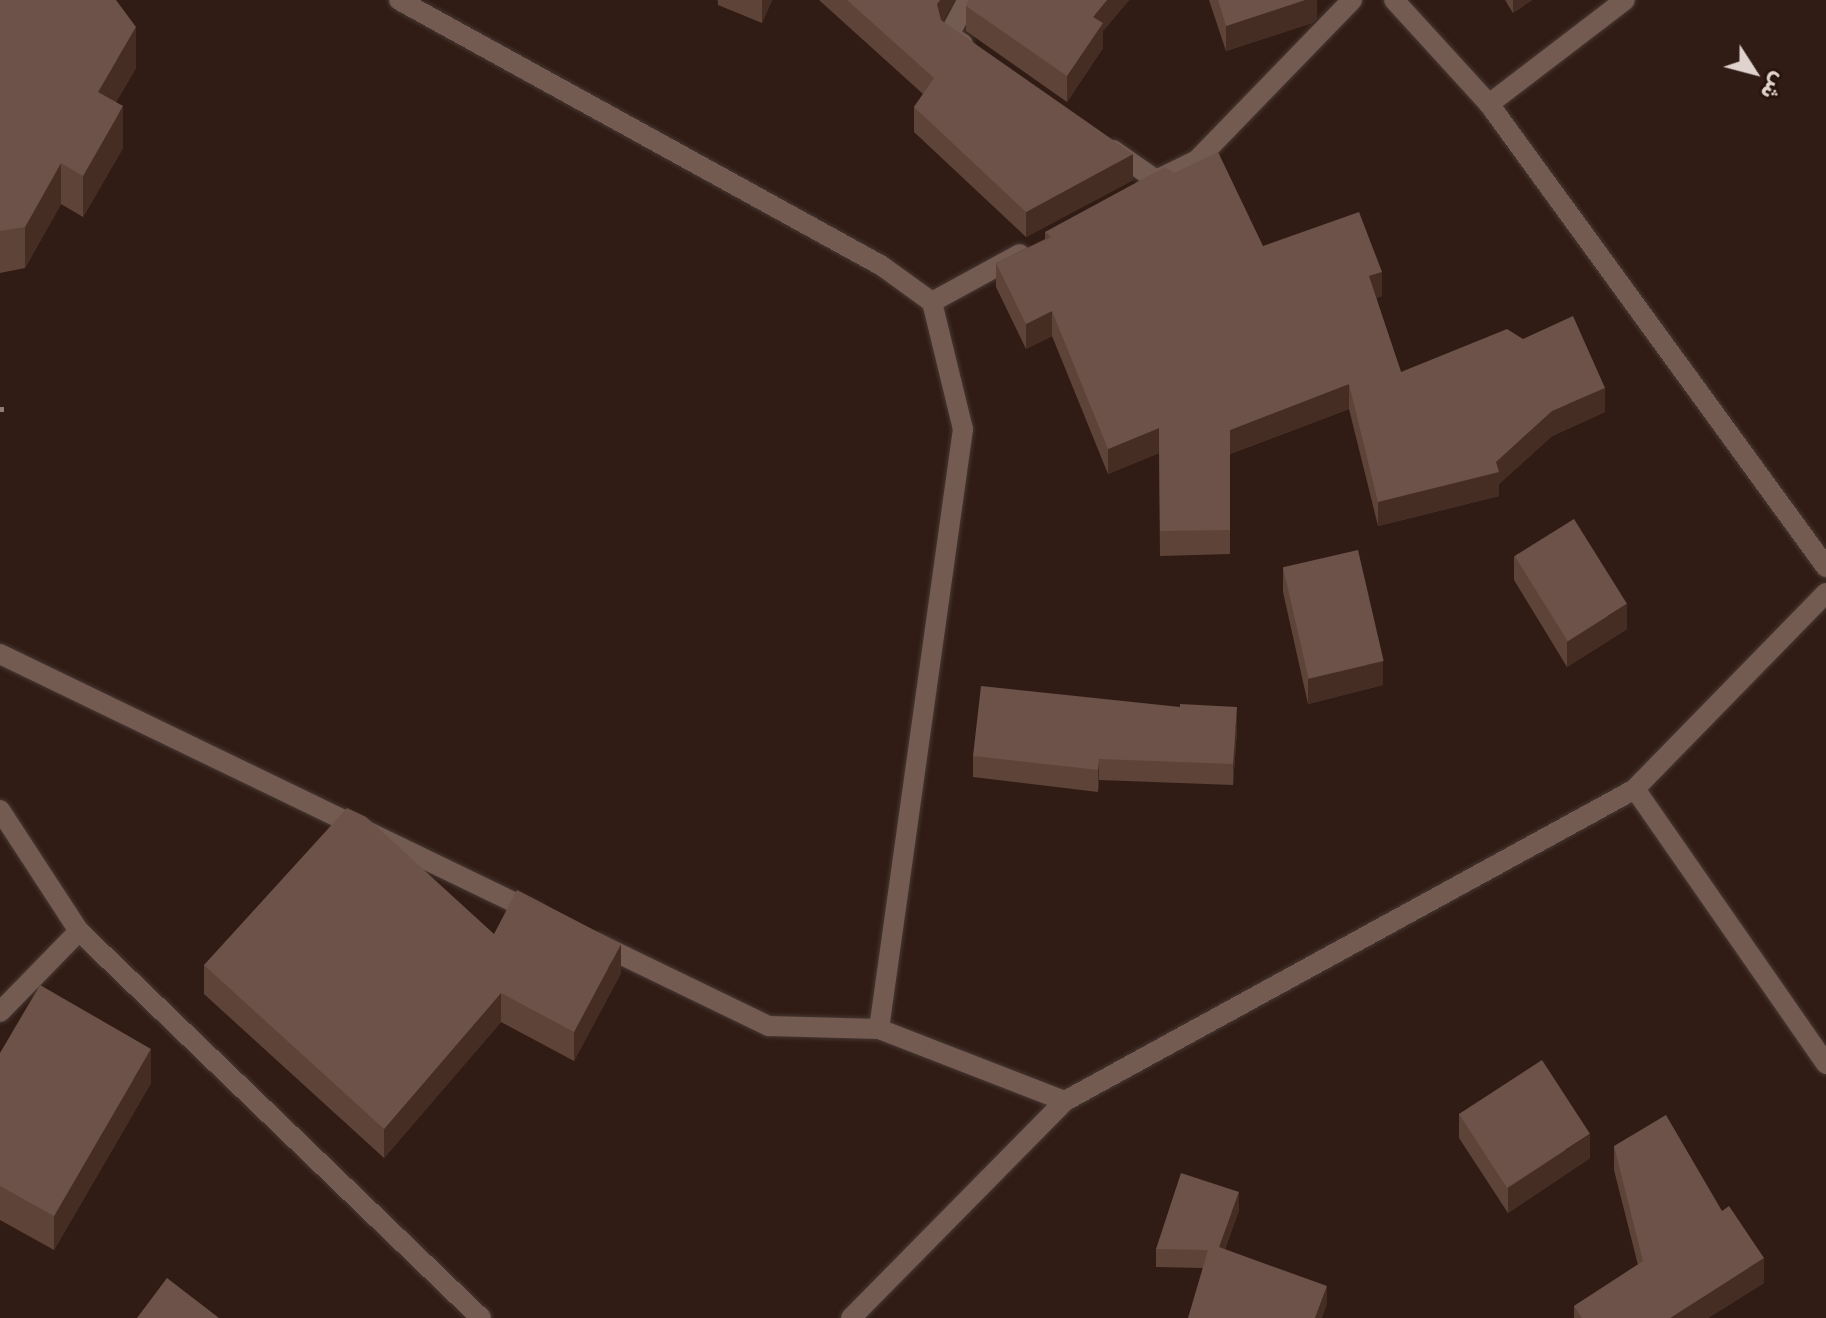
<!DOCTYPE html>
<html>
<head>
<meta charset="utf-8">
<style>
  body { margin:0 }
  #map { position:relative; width:1826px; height:1318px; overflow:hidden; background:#301c14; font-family:Rubik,"Noto Sans Arabic",sans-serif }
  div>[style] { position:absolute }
  .path>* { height:5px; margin-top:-2.5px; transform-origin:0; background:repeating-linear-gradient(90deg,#8e7d77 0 4px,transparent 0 8px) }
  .roads { filter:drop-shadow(0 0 2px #473733) drop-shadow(0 0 2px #473733) }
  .minor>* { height:20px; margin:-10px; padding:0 10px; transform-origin:10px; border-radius:10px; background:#735b52 }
  .wall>* { inset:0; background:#5e4339 }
  .shaded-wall>* { inset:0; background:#462d24 }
  .building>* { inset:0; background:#6c5249; transform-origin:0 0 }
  span { translate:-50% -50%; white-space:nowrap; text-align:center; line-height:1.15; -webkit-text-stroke:8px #26130b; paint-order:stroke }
  .north { position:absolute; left:1714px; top:32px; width:80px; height:80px; -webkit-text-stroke:6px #26130b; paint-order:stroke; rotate:126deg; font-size:22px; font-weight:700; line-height:32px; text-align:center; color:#e0d2cd }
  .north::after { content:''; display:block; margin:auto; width:28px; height:36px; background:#e0d2cd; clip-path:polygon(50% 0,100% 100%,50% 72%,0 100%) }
</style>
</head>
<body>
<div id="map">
  <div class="path">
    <i style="left:0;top:409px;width:4px"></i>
  </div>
  <div class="roads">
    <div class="minor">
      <i style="left:399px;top:0;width:551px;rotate:28.84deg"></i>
      <i style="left:882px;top:266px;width:62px;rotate:35.8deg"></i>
      <i style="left:932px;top:302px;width:131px;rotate:76.3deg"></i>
      <i style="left:963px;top:429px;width:606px;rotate:97.97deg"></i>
      <i style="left:1394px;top:0;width:141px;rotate:47.6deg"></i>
      <i style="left:1489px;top:104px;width:573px;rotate:53.95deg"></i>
      <i style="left:963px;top:44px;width:17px;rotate:-147deg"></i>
      <i style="left:949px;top:35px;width:40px;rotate:-62deg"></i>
      <i style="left:1489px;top:104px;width:171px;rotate:-37.4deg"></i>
      <i style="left:1113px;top:150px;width:52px;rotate:34.9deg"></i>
      <i style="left:1150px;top:183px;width:52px;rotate:-26.1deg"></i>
      <i style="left:1197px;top:160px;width:223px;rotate:-45.9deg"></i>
      <i style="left:932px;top:302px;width:100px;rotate:-28.6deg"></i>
      <i style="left:1826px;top:593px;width:274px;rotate:134.3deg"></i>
      <i style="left:1635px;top:789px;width:335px;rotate:55.2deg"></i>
      <i style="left:0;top:654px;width:595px;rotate:25.79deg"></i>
      <i style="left:0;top:810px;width:145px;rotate:56.9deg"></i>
      <i style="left:79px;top:931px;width:558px;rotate:43.91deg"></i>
      <i style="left:597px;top:943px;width:191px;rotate:25.8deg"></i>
      <i style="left:769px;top:1026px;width:110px;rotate:1.6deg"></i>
      <i style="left:879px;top:1029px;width:199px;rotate:21.2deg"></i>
      <i style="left:0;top:1012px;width:113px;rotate:-45.7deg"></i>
      <i style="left:851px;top:1318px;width:305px;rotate:-45.4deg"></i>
      <i style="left:1065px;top:1101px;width:650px;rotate:-28.69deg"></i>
    </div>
  </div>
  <div class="wall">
    <i style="clip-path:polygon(0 0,136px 68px,116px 102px,123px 148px,83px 217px,61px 204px,25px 268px,0 273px)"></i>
    <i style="clip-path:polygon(717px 0,772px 0,762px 23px,718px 5px,718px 1px)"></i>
    <i style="clip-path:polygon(819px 0,954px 0,942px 21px,1133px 180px,1026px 237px,914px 132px,914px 107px,923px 94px)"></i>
    <i style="clip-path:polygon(969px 0,1129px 0,1103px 31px,1103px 48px,1067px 102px,966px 31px,966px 6px)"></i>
    <i style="clip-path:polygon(1209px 0,1317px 0,1317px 18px,1312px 23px,1226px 51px)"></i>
    <i style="clip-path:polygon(1505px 0,1532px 0,1513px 13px)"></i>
    <i style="clip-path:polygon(1045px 232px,1263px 246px,1382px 296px,1376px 298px,1401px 372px,1605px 412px,1552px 436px,1499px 484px,1499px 496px,1378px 526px,1349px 409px,1230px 454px,1230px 554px,1160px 556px,1159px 453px,1108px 474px,1052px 336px,1026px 349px,996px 287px,996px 263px,1045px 239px)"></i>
    <i style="clip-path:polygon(1514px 556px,1627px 629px,1567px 667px,1514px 580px)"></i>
    <i style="clip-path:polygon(1283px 568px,1383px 685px,1308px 704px,1283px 592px)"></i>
    <i style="clip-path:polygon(1237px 729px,1233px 785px,1099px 780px,1098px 792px,973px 777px,973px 756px)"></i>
    <i style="clip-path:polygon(494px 934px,621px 973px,574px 1061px,501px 1022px,384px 1158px,204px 994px,204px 965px)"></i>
    <i style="clip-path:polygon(0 1053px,151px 1083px,54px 1250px,0 1220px)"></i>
    <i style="clip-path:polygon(1459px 1114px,1590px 1158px,1508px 1213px,1459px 1138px)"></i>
    <i style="clip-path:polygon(1614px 1146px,1764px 1283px,1708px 1318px,1574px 1318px,1574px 1306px,1638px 1265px,1614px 1170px)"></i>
    <i style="clip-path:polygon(1239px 1210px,1225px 1249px,1327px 1304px,1203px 1268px,1156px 1267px,1156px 1249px)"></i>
  </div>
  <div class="shaded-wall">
    <i style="clip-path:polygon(762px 0,772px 0,762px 23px)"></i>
    <i style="clip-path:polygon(940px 0,954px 0,937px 29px,937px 4px)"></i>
    <i style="clip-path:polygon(1107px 0,1129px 0,1103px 31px,1103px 48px,1067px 102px,1067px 76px,1093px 17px)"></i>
    <i style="clip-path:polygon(1305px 0,1317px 0,1317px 18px,1312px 23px,1226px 51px,1226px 26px)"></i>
    <i style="clip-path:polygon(1513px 0,1532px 0,1513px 13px)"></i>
    <i style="clip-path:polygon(136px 27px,136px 68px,98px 133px,98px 92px)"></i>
    <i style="clip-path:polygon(123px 106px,123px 148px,83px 217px,83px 176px)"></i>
    <i style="clip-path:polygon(1133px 154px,1133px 180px,1026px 237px,1026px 212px)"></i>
    <i style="clip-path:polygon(61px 163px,61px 204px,25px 268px,25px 227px)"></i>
    <i style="clip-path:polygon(1382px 272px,1382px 296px,1369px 301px,1369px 276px)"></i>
    <i style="clip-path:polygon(1052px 311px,1052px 336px,1026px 349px,1026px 324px)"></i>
    <i style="clip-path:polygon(1349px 384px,1349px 409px,1230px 454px,1230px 430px)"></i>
    <i style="clip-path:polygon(1605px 388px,1605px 412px,1552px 436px,1499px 484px,1499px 496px,1378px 526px,1378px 502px,1552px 411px)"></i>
    <i style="clip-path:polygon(1159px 428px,1159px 453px,1108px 474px,1108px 449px)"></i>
    <i style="clip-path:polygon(1627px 604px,1627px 629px,1567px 667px,1567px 642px)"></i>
    <i style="clip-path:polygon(1383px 661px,1383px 685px,1308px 704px,1308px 679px)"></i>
    <i style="clip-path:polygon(1237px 707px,1237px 729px,1233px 785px,1233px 764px)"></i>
    <i style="clip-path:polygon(1099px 759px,1099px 780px,1098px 792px,1098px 770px)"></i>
    <i style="clip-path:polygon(621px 944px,621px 973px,574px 1061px,574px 1032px)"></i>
    <i style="clip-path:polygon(501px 993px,501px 1022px,384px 1158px,384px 1129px)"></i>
    <i style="clip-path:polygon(151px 1049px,151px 1083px,54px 1250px,54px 1216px)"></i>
    <i style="clip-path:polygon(1590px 1134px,1590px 1158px,1508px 1213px,1508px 1188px)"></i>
    <i style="clip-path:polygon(1239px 1192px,1239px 1210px,1219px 1265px,1219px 1247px)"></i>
    <i style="clip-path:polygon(1764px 1258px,1764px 1283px,1708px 1318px,1670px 1318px)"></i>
    <i style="clip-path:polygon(1327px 1286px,1327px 1304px,1322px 1318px,1315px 1318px)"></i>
  </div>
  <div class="building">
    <i style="clip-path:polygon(0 0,116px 0,136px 27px,98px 92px,123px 106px,83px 176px,61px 163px,25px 227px,0 231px)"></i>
    <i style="clip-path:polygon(847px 0,940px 0,937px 4px,941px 20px,1133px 154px,1026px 212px,914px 107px,934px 78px)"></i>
    <i style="clip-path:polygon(969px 0,1107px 0,1093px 17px,1103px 23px,1067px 76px,966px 6px)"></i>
    <i style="clip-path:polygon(1218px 0,1305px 0,1226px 26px)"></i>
    <i style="clip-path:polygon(1218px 152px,1263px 246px,1359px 212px,1382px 272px,1369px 276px,1401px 372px,1507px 329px,1523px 339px,1573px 316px,1605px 388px,1552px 411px,1496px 462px,1499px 472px,1378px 502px,1349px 384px,1230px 430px,1230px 530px,1160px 531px,1159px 428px,1108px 449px,1052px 311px,1026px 324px,996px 263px,1051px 237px,1045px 232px,1165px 167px,1174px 173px)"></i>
    <i style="left:1574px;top:519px;width:100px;height:70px;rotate:58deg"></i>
    <i style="left:1358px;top:550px;width:114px;height:77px;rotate:77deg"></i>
    <i style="clip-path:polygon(981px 686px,1180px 707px,1180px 704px,1237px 707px,1233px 764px,1099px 759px,1098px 770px,973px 756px)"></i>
    <i style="clip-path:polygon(347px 808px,366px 817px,494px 934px,517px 890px,621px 944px,574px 1032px,501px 993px,384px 1129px,204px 965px)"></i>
    <i style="clip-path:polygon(40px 985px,151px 1049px,54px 1216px,0 1186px,0 1053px)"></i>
    <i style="left:1542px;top:1060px;width:88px;height:99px;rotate:57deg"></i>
    <i style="clip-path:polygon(1666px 1115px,1722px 1211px,1729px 1206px,1764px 1258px,1670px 1318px,1582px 1318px,1574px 1306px,1643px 1261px,1614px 1146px)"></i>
    <i style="clip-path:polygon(1181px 1173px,1239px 1192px,1219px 1247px,1327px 1286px,1315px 1318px,1188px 1318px,1208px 1250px,1156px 1249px)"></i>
    <i style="clip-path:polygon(167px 1278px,219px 1318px,137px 1318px)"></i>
  </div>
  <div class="north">ش</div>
</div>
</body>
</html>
